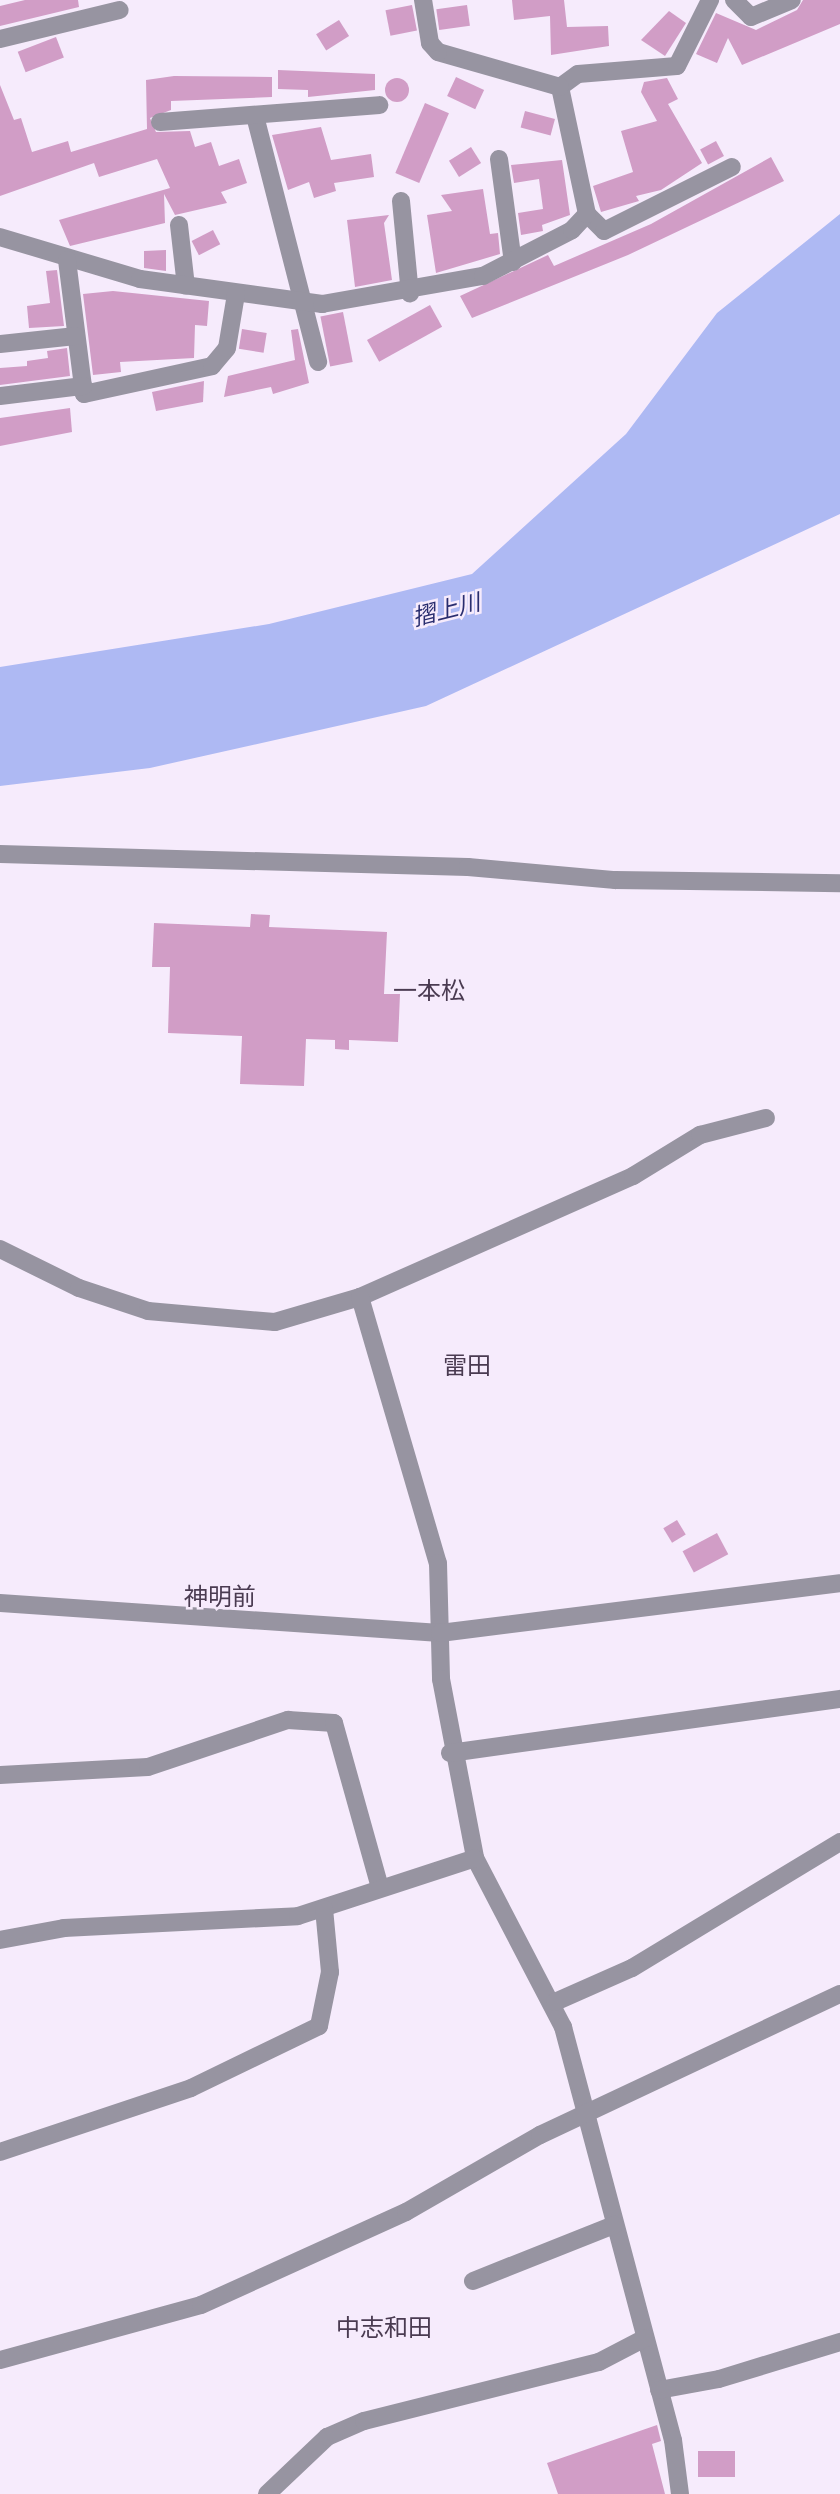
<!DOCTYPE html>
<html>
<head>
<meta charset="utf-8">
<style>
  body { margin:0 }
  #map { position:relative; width:840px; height:2494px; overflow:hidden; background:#f6ebfc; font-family:Manrope,"Noto Sans JP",sans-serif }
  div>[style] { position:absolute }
  .water>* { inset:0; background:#aeb9f3 }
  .building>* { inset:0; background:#d19dc6; transform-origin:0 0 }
  .round { border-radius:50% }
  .minor>* { height:18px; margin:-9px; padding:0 9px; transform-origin:9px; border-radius:9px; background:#9794a1 }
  span { translate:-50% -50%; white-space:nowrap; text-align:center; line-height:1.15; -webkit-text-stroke:5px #f6ebfc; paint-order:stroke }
  .water-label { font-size:23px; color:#292d6f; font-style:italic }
  .quarter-label { font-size:24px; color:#4a3b51 }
</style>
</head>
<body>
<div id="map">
  <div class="water">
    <i style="clip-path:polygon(840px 214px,840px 514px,426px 706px,150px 768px,0 786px,0 667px,269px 624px,472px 574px,626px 434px,717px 313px)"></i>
  </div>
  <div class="building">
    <i style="clip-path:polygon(25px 0,78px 0,79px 7px,0 26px,0 6px)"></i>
    <i style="clip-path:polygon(512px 0,564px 0,567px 27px,608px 26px,609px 46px,551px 55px,550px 16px,514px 20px)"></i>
    <i style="clip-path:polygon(803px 0,840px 0,840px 24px,742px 65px,728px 38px,717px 63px,696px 54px,716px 13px,756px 30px,797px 10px)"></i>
    <i style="left:412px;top:5px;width:26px;height:27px;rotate:79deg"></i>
    <i style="left:467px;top:5px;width:21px;height:31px;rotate:82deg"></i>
    <i style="clip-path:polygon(669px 11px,686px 23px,665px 56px,641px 40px)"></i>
    <i style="left:339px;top:20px;width:19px;height:27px;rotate:58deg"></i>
    <i style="left:56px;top:37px;width:22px;height:41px;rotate:69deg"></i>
    <i style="clip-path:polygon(278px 70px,375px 74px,375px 90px,308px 97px,308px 90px,278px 89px)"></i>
    <i style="clip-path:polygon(174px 76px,272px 77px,272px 97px,171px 101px,171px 110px,150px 118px,156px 132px,190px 131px,195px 147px,211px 142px,219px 166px,239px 159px,247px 183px,221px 192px,227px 203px,175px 215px,164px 194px,165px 223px,70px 246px,59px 220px,170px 188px,157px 159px,99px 177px,94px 163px,0 196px,0 85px,14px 120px,21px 118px,32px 152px,68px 141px,71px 152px,147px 129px,146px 80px)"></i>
    <i style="left:456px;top:77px;width:31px;height:21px;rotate:25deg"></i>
    <i class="round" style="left:385px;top:78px;width:24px;height:24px"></i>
    <i style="clip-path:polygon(667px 78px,678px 99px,668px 104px,702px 163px,661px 190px,636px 196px,639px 201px,601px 212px,593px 186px,633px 172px,621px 131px,657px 121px,641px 92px,644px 82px)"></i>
    <i style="left:425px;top:103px;width:26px;height:76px;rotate:23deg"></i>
    <i style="left:525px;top:111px;width:31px;height:17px;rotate:15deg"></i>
    <i style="clip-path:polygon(321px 127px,331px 160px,371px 154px,374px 177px,334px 183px,336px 191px,314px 198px,309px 182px,288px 190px,272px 135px)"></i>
    <i style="left:716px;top:141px;width:17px;height:18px;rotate:62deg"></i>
    <i style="left:471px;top:147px;width:19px;height:26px;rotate:58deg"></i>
    <i style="clip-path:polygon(771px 157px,784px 181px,628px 255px,472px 318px,460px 296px,548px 255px,554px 266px,651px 224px)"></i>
    <i style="clip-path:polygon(562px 160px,570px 215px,542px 225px,543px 231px,521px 235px,518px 213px,543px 209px,539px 179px,514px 183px,511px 165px)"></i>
    <i style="clip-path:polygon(483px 189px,490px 234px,498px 233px,500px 254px,436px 273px,427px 215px,452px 211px,441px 195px)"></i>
    <i style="clip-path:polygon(389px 215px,384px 223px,392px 280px,355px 287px,347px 220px)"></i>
    <i style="left:213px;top:230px;width:16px;height:24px;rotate:63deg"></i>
    <i style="clip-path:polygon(166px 250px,166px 271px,144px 268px,144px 251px)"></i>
    <i style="clip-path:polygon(57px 270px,64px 326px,29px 328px,27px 306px,50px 303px,46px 271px)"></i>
    <i style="clip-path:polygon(113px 291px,209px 301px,207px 326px,195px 325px,194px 358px,120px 362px,121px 372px,93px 375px,83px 294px)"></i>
    <i style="left:430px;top:305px;width:25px;height:72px;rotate:61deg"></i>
    <i style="left:343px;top:312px;width:51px;height:23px;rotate:79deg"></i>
    <i style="left:242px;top:329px;width:25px;height:20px;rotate:9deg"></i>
    <i style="clip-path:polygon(298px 329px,309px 383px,273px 394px,271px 387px,224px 397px,228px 376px,295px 360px,291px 330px)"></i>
    <i style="clip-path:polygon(67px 348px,70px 376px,0 385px,0 368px,27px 366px,27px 361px,48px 358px,47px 351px)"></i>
    <i style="clip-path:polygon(204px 381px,203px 402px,156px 411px,152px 392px)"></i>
    <i style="clip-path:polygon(70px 408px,72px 432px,0 446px,0 418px)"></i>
    <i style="clip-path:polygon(251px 914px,270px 915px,269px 927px,387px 932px,384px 994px,400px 994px,398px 1042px,349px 1040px,349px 1050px,335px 1049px,335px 1040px,306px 1039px,304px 1086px,240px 1084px,242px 1036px,168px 1033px,170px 967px,152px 967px,154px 923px,250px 927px)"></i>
    <i style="left:677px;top:1520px;width:17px;height:16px;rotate:59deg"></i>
    <i style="left:717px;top:1533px;width:24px;height:39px;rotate:62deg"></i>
    <i style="clip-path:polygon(657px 2425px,661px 2441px,652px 2444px,665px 2494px,558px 2494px,547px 2463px)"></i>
    <i style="left:698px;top:2451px;width:37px;height:26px"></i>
  </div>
  <div class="minor">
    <i style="left:734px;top:0;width:24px;rotate:45deg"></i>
    <i style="left:751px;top:17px;width:44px;rotate:-22.5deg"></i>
    <i style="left:0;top:39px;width:123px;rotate:-13.6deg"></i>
    <i style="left:560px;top:87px;width:22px;rotate:-36deg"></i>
    <i style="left:578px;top:74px;width:99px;rotate:-4.6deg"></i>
    <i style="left:677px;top:66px;width:74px;rotate:-63.4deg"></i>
    <i style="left:255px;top:116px;width:254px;rotate:75.6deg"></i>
    <i style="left:160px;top:122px;width:220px;rotate:-4.4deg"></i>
    <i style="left:499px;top:159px;width:104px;rotate:82.3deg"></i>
    <i style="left:401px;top:201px;width:93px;rotate:84.5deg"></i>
    <i style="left:587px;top:214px;width:24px;rotate:45deg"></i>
    <i style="left:604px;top:231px;width:143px;rotate:-26.6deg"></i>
    <i style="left:179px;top:225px;width:61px;rotate:83.5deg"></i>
    <i style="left:0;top:237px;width:146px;rotate:16.7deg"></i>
    <i style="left:140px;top:279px;width:184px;rotate:7.8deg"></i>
    <i style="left:322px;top:304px;width:163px;rotate:-9.9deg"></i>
    <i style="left:483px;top:276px;width:100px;rotate:-27.3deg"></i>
    <i style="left:572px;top:230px;width:22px;rotate:-47deg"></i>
    <i style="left:587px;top:214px;width:130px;rotate:-102deg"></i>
    <i style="left:560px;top:87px;width:127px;rotate:-164deg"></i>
    <i style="left:438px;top:52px;width:12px;rotate:-132deg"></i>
    <i style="left:430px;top:43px;width:44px;rotate:-99.2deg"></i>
    <i style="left:67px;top:260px;width:135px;rotate:82.8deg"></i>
    <i style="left:84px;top:394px;width:131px;rotate:-12.3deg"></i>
    <i style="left:212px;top:366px;width:23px;rotate:-50deg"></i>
    <i style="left:227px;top:348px;width:55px;rotate:-80.5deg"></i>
    <i style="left:0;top:344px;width:76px;rotate:-6deg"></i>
    <i style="left:0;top:396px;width:84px;rotate:-6.9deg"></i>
    <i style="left:0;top:854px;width:468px;rotate:1.6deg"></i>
    <i style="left:468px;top:867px;width:148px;rotate:5.1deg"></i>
    <i style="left:615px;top:880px;width:225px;rotate:0.8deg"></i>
    <i style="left:0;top:1249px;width:88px;rotate:26.3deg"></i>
    <i style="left:79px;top:1288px;width:73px;rotate:18.4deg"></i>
    <i style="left:148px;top:1311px;width:127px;rotate:5deg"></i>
    <i style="left:275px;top:1322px;width:89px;rotate:-16.4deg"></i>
    <i style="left:360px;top:1297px;width:299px;rotate:-23.9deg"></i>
    <i style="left:633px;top:1176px;width:79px;rotate:-31.5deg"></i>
    <i style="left:700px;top:1135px;width:68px;rotate:-14.4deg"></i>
    <i style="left:360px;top:1297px;width:277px;rotate:73.7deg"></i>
    <i style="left:438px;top:1563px;width:116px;rotate:88.5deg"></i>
    <i style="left:441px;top:1679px;width:182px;rotate:79.2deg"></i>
    <i style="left:475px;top:1858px;width:191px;rotate:62.5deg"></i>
    <i style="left:563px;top:2027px;width:427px;rotate:75.1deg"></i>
    <i style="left:673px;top:2440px;width:54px;rotate:82.6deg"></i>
    <i style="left:0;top:1603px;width:441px;rotate:3.9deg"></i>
    <i style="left:440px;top:1633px;width:403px;rotate:-7.1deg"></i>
    <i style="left:450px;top:1753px;width:394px;rotate:-7.9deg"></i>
    <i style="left:0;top:1775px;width:148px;rotate:-3.1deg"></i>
    <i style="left:148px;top:1767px;width:148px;rotate:-18.6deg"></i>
    <i style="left:288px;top:1720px;width:46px;rotate:3.7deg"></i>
    <i style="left:334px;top:1723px;width:171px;rotate:74.4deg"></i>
    <i style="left:0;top:1940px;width:65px;rotate:-10.6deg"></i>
    <i style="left:64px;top:1928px;width:234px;rotate:-2.9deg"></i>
    <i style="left:298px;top:1916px;width:186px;rotate:-18.1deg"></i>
    <i style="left:555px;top:2002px;width:84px;rotate:-23.8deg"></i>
    <i style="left:632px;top:1968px;width:243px;rotate:-31.2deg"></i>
    <i style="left:0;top:2152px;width:201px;rotate:-18.5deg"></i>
    <i style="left:191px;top:2088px;width:142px;rotate:-25.8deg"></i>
    <i style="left:319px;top:2026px;width:55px;rotate:-78.5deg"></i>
    <i style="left:330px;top:1972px;width:63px;rotate:-95.4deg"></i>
    <i style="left:473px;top:2281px;width:152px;rotate:-21.7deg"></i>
    <i style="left:0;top:2360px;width:208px;rotate:-15.3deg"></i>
    <i style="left:201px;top:2305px;width:225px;rotate:-24.4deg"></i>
    <i style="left:406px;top:2212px;width:155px;rotate:-29.9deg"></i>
    <i style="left:540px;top:2135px;width:331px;rotate:-25.2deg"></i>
    <i style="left:659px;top:2390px;width:61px;rotate:-10.4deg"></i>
    <i style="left:719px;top:2379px;width:127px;rotate:-17deg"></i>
    <i style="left:267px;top:2494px;width:83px;rotate:-43.5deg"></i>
    <i style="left:327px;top:2437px;width:40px;rotate:-23.4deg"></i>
    <i style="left:364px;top:2421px;width:242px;rotate:-14.1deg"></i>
    <i style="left:599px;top:2362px;width:52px;rotate:-27.6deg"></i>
  </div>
  <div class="water-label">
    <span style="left:446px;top:609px;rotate:-14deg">摺上川</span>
  </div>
  <div class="quarter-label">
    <span style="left:429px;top:990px">一本松</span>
    <span style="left:467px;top:1365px">雷田</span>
    <span style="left:220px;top:1596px">神明前</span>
    <span style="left:384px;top:2327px">中志和田</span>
  </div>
</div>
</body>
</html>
